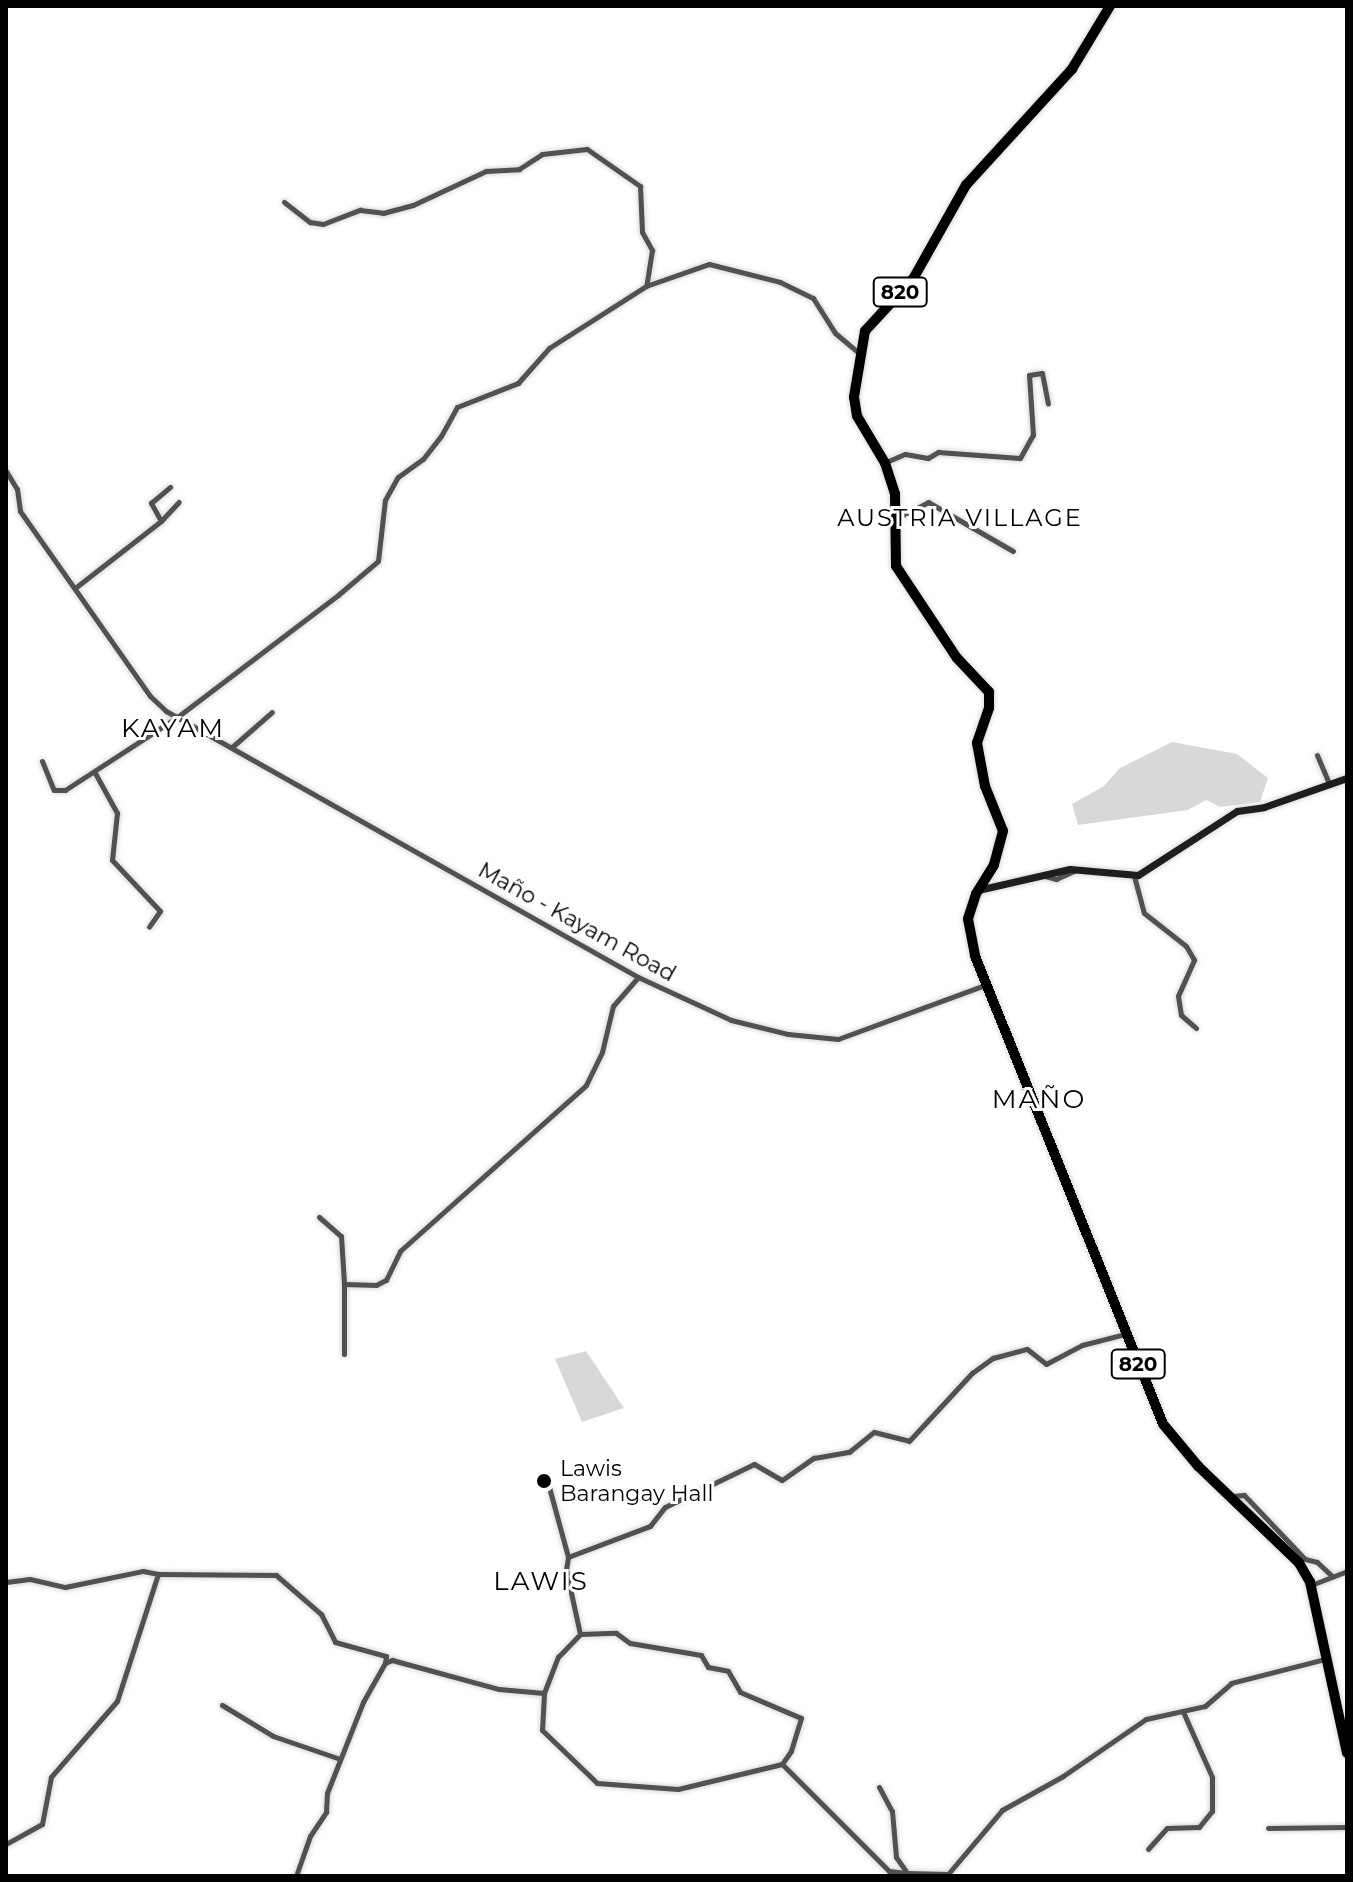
<!DOCTYPE html>
<html>
<head>
<meta charset="utf-8">
<style>
  body { margin:0 }
  #map { position:relative; width:1353px; height:1882px; overflow:hidden; background:#fff; font-family:Montserrat,sans-serif }
  div>[style] { position:absolute }
  .green>* { inset:0; background:#d8d8d8 }
  .roads { filter:drop-shadow(0 0 2px #dbdbdb) drop-shadow(0 0 2px #dbdbdb) }
  .street>* { height:5px; margin:-2.5px; padding:0 2.5px; transform-origin:2.5px; border-radius:2.5px; background:#515151 }
  .secondary>* { height:7px; margin:-3.5px; padding:0 3.5px; transform-origin:3.5px; border-radius:3.5px; background:#1e1e1e }
  .highway>* { height:10px; margin:-5px; padding:0 5px; transform-origin:5px; border-radius:5px; background:#000 }
  .dots>* { width:22px; height:22px; translate:-50% -50%; box-sizing:border-box; border:4px solid #fff; border-radius:50% }
  span { translate:-50% -50%; white-space:nowrap; text-align:center; line-height:1.15; -webkit-text-stroke:6px #fff; paint-order:stroke }
  .shield-label span { padding:2px 6px; background:#fff; border:2px solid; border-radius:6px; -webkit-text-stroke-width:0 }
  .shield-label { font-size:20px; color:#000; font-weight:700 }
  .street-label { font-size:22px; color:#000 }
  .poi-label { font-size:22px; color:#000 }
  .left { translate:0 -50%; text-align:left }
  .neighbourhood-label { font-size:24px; color:#000; letter-spacing:2px }
  .quarter-label { font-size:26px; color:#000; letter-spacing:2px }
  .frame { position:absolute; inset:0; border:8px solid #000; pointer-events:none }
</style>
</head>
<body>
<div id="map">
  <div class="green">
    <i style="clip-path:polygon(1172px 742px,1237px 754px,1268px 778px,1260px 802px,1220px 807px,1206px 800px,1188px 810px,1078px 825px,1072px 804px,1104px 786px,1120px 768px)"></i>
    <i style="clip-path:polygon(586px 1351px,624px 1408px,582px 1422px,555px 1359px)"></i>
  </div>
  <div class="roads">
    <div class="street">
      <i style="left:284px;top:202px;width:33px;rotate:38deg"></i>
      <i style="left:310px;top:222px;width:13px;rotate:9deg"></i>
      <i style="left:323px;top:224px;width:40px;rotate:-21deg"></i>
      <i style="left:360px;top:210px;width:23px;rotate:7deg"></i>
      <i style="left:383px;top:213px;width:31px;rotate:-15deg"></i>
      <i style="left:413px;top:205px;width:81px;rotate:-25deg"></i>
      <i style="left:486px;top:171px;width:33px;rotate:-3deg"></i>
      <i style="left:519px;top:169px;width:27px;rotate:-33deg"></i>
      <i style="left:542px;top:154px;width:45px;rotate:-6.3deg"></i>
      <i style="left:587px;top:149px;width:65px;rotate:34.9deg"></i>
      <i style="left:640px;top:186px;width:46px;rotate:87.5deg"></i>
      <i style="left:642px;top:232px;width:21px;rotate:61deg"></i>
      <i style="left:652px;top:250px;width:36px;rotate:99deg"></i>
      <i style="left:886px;top:462px;width:21px;rotate:-23deg"></i>
      <i style="left:905px;top:454px;width:23px;rotate:10deg"></i>
      <i style="left:928px;top:458px;width:12px;rotate:-31deg"></i>
      <i style="left:938px;top:452px;width:82px;rotate:4.2deg"></i>
      <i style="left:1020px;top:458px;width:26px;rotate:-61deg"></i>
      <i style="left:1033px;top:435px;width:60px;rotate:-93.8deg"></i>
      <i style="left:1029px;top:375px;width:13px;rotate:-9deg"></i>
      <i style="left:1042px;top:373px;width:31px;rotate:79deg"></i>
      <i style="left:6px;top:471px;width:21px;rotate:59deg"></i>
      <i style="left:17px;top:489px;width:22px;rotate:82deg"></i>
      <i style="left:20px;top:511px;width:226px;rotate:54.9deg"></i>
      <i style="left:150px;top:696px;width:22px;rotate:43deg"></i>
      <i style="left:166px;top:711px;width:542px;rotate:29.4deg"></i>
      <i style="left:638px;top:977px;width:102px;rotate:24.8deg"></i>
      <i style="left:731px;top:1020px;width:59px;rotate:13.8deg"></i>
      <i style="left:788px;top:1034px;width:50px;rotate:5.7deg"></i>
      <i style="left:838px;top:1039px;width:157px;rotate:-20.2deg"></i>
      <i style="left:897px;top:518px;width:35px;rotate:-27deg"></i>
      <i style="left:928px;top:502px;width:98px;rotate:30deg"></i>
      <i style="left:161px;top:521px;width:26px;rotate:-47deg"></i>
      <i style="left:75px;top:588px;width:109px;rotate:-37.9deg"></i>
      <i style="left:161px;top:521px;width:21px;rotate:-119deg"></i>
      <i style="left:151px;top:503px;width:25px;rotate:-40deg"></i>
      <i style="left:232px;top:747px;width:53px;rotate:-41.2deg"></i>
      <i style="left:1317px;top:755px;width:30px;rotate:67deg"></i>
      <i style="left:42px;top:761px;width:31px;rotate:68deg"></i>
      <i style="left:54px;top:790px;width:11px"></i>
      <i style="left:65px;top:790px;width:132px;rotate:-33deg"></i>
      <i style="left:176px;top:718px;width:203px;rotate:-37.2deg"></i>
      <i style="left:338px;top:595px;width:52px;rotate:-40.4deg"></i>
      <i style="left:378px;top:561px;width:61px;rotate:-83.5deg"></i>
      <i style="left:385px;top:500px;width:26px;rotate:-61deg"></i>
      <i style="left:398px;top:477px;width:31px;rotate:-36deg"></i>
      <i style="left:423px;top:459px;width:29px;rotate:-52deg"></i>
      <i style="left:441px;top:436px;width:33px;rotate:-61deg"></i>
      <i style="left:457px;top:407px;width:66px;rotate:-21.5deg"></i>
      <i style="left:518px;top:383px;width:47px;rotate:-48.5deg"></i>
      <i style="left:549px;top:348px;width:115px;rotate:-32.6deg"></i>
      <i style="left:646px;top:286px;width:67px;rotate:-19.2deg"></i>
      <i style="left:709px;top:264px;width:73px;rotate:14.2deg"></i>
      <i style="left:780px;top:282px;width:37px;rotate:26deg"></i>
      <i style="left:813px;top:298px;width:41px;rotate:57.8deg"></i>
      <i style="left:835px;top:333px;width:31px;rotate:40deg"></i>
      <i style="left:95px;top:773px;width:46px;rotate:61.2deg"></i>
      <i style="left:117px;top:813px;width:47px;rotate:96.1deg"></i>
      <i style="left:112px;top:860px;width:70px;rotate:46.7deg"></i>
      <i style="left:160px;top:911px;width:19px;rotate:125deg"></i>
      <i style="left:1041px;top:875px;width:16px;rotate:15deg"></i>
      <i style="left:1056px;top:879px;width:22px;rotate:-24deg"></i>
      <i style="left:1134px;top:876px;width:38px;rotate:75deg"></i>
      <i style="left:1144px;top:913px;width:53px;rotate:38.2deg"></i>
      <i style="left:1186px;top:946px;width:16px;rotate:60deg"></i>
      <i style="left:1194px;top:960px;width:39px;rotate:114deg"></i>
      <i style="left:1178px;top:996px;width:19px;rotate:81deg"></i>
      <i style="left:1181px;top:1015px;width:20px;rotate:41deg"></i>
      <i style="left:319px;top:1217px;width:29px;rotate:41deg"></i>
      <i style="left:341px;top:1236px;width:48px;rotate:86.4deg"></i>
      <i style="left:344px;top:1284px;width:32px;rotate:2deg"></i>
      <i style="left:376px;top:1285px;width:11px;rotate:-27deg"></i>
      <i style="left:386px;top:1280px;width:32px;rotate:-64deg"></i>
      <i style="left:400px;top:1251px;width:249px;rotate:-41.7deg"></i>
      <i style="left:586px;top:1085px;width:37px;rotate:-64deg"></i>
      <i style="left:602px;top:1052px;width:47px;rotate:-76.6deg"></i>
      <i style="left:613px;top:1006px;width:38px;rotate:-49deg"></i>
      <i style="left:344px;top:1284px;width:70px;rotate:90deg"></i>
      <i style="left:549px;top:1487px;width:73px;rotate:74.8deg"></i>
      <i style="left:1232px;top:1496px;width:12px;rotate:-5deg"></i>
      <i style="left:1244px;top:1495px;width:88px;rotate:46.4deg"></i>
      <i style="left:1305px;top:1559px;width:12px;rotate:14deg"></i>
      <i style="left:1317px;top:1562px;width:21px;rotate:43deg"></i>
      <i style="left:158px;top:1574px;width:118px;rotate:0.5deg"></i>
      <i style="left:276px;top:1575px;width:60px;rotate:40.9deg"></i>
      <i style="left:321px;top:1614px;width:31px;rotate:63deg"></i>
      <i style="left:335px;top:1642px;width:53px;rotate:15.4deg"></i>
      <i style="left:386px;top:1656px;width:7px;rotate:98deg"></i>
      <i style="left:6px;top:1582px;width:24px;rotate:-7deg"></i>
      <i style="left:30px;top:1579px;width:36px;rotate:13deg"></i>
      <i style="left:65px;top:1587px;width:80px;rotate:-11.6deg"></i>
      <i style="left:143px;top:1571px;width:15px;rotate:11deg"></i>
      <i style="left:158px;top:1574px;width:133px;rotate:107.9deg"></i>
      <i style="left:117px;top:1701px;width:101px;rotate:131deg"></i>
      <i style="left:51px;top:1777px;width:48px;rotate:100.8deg"></i>
      <i style="left:42px;top:1824px;width:41px;rotate:150.9deg"></i>
      <i style="left:1311px;top:1585px;width:39px;rotate:-21deg"></i>
      <i style="left:580px;top:1634px;width:36px;rotate:-2deg"></i>
      <i style="left:616px;top:1633px;width:17px;rotate:36deg"></i>
      <i style="left:630px;top:1643px;width:72px;rotate:9.6deg"></i>
      <i style="left:701px;top:1655px;width:14px;rotate:60deg"></i>
      <i style="left:708px;top:1667px;width:20px;rotate:11deg"></i>
      <i style="left:728px;top:1671px;width:24px;rotate:60deg"></i>
      <i style="left:740px;top:1692px;width:66px;rotate:23.1deg"></i>
      <i style="left:801px;top:1718px;width:34px;rotate:107deg"></i>
      <i style="left:791px;top:1751px;width:16px;rotate:125deg"></i>
      <i style="left:544px;top:1693px;width:37px;rotate:93deg"></i>
      <i style="left:542px;top:1730px;width:76px;rotate:43.9deg"></i>
      <i style="left:597px;top:1783px;width:81px;rotate:4.2deg"></i>
      <i style="left:678px;top:1789px;width:107px;rotate:-13.5deg"></i>
      <i style="left:782px;top:1764px;width:151px;rotate:45deg"></i>
      <i style="left:889px;top:1871px;width:17px;rotate:7deg"></i>
      <i style="left:222px;top:1705px;width:60px;rotate:31.3deg"></i>
      <i style="left:273px;top:1736px;width:71px;rotate:18.9deg"></i>
      <i style="left:879px;top:1787px;width:27px;rotate:62deg"></i>
      <i style="left:892px;top:1811px;width:46px;rotate:85deg"></i>
      <i style="left:896px;top:1857px;width:19px;rotate:55deg"></i>
      <i style="left:907px;top:1873px;width:41px;rotate:1.4deg"></i>
      <i style="left:948px;top:1874px;width:84px;rotate:-49.8deg"></i>
      <i style="left:1002px;top:1810px;width:70px;rotate:-29.1deg"></i>
      <i style="left:1063px;top:1776px;width:101px;rotate:-34.5deg"></i>
      <i style="left:1146px;top:1719px;width:60px;rotate:-12.4deg"></i>
      <i style="left:1205px;top:1706px;width:35px;rotate:-41deg"></i>
      <i style="left:1231px;top:1683px;width:97px;rotate:-14.3deg"></i>
      <i style="left:1268px;top:1828px;width:79px;rotate:-0.7deg"></i>
      <i style="left:1148px;top:1849px;width:28px;rotate:-48deg"></i>
      <i style="left:1167px;top:1828px;width:32px;rotate:-2deg"></i>
      <i style="left:1199px;top:1827px;width:21px;rotate:-51deg"></i>
      <i style="left:1212px;top:1811px;width:34px;rotate:-90deg"></i>
      <i style="left:1212px;top:1777px;width:71px;rotate:-114deg"></i>
      <i style="left:296px;top:1876px;width:42px;rotate:-70.7deg"></i>
      <i style="left:310px;top:1836px;width:29px;rotate:-56deg"></i>
      <i style="left:326px;top:1812px;width:19px;rotate:-87deg"></i>
      <i style="left:327px;top:1793px;width:98px;rotate:-68.4deg"></i>
      <i style="left:363px;top:1702px;width:45px;rotate:-60.6deg"></i>
      <i style="left:385px;top:1663px;width:8px;rotate:-23deg"></i>
      <i style="left:392px;top:1660px;width:111px;rotate:15.2deg"></i>
      <i style="left:499px;top:1689px;width:45px;rotate:5.1deg"></i>
      <i style="left:544px;top:1693px;width:39px;rotate:-69deg"></i>
      <i style="left:558px;top:1657px;width:32px;rotate:-46deg"></i>
      <i style="left:580px;top:1634px;width:66px;rotate:-102.3deg"></i>
      <i style="left:566px;top:1570px;width:13px;rotate:-81deg"></i>
      <i style="left:568px;top:1557px;width:88px;rotate:-20.7deg"></i>
      <i style="left:650px;top:1526px;width:24px;rotate:-52deg"></i>
      <i style="left:665px;top:1507px;width:99px;rotate:-25.8deg"></i>
      <i style="left:754px;top:1464px;width:32px;rotate:30deg"></i>
      <i style="left:782px;top:1480px;width:39px;rotate:-35deg"></i>
      <i style="left:814px;top:1458px;width:36px;rotate:-10deg"></i>
      <i style="left:849px;top:1452px;width:32px;rotate:-39deg"></i>
      <i style="left:874px;top:1432px;width:36px;rotate:14deg"></i>
      <i style="left:909px;top:1441px;width:93px;rotate:-47.2deg"></i>
      <i style="left:972px;top:1373px;width:26px;rotate:-36deg"></i>
      <i style="left:993px;top:1358px;width:35px;rotate:-15deg"></i>
      <i style="left:1027px;top:1349px;width:24px;rotate:38deg"></i>
      <i style="left:1046px;top:1364px;width:41px;rotate:-27.8deg"></i>
      <i style="left:1082px;top:1345px;width:44px;rotate:-14.3deg"></i>
    </div>
    <div class="secondary">
      <i style="left:978px;top:890px;width:94px;rotate:-12.9deg"></i>
      <i style="left:1070px;top:869px;width:68px;rotate:5deg"></i>
      <i style="left:1138px;top:875px;width:118px;rotate:-32.9deg"></i>
      <i style="left:1237px;top:811px;width:27px;rotate:-8deg"></i>
      <i style="left:1264px;top:807px;width:88px;rotate:-19.3deg"></i>
    </div>
    <div class="highway">
      <i style="left:1110px;top:6px;width:74px;rotate:121.1deg"></i>
      <i style="left:1072px;top:69px;width:157px;rotate:132.4deg"></i>
      <i style="left:966px;top:185px;width:108px;rotate:119.4deg"></i>
      <i style="left:913px;top:279px;width:71px;rotate:132.7deg"></i>
      <i style="left:865px;top:331px;width:67px;rotate:99.5deg"></i>
      <i style="left:854px;top:397px;width:19px;rotate:81deg"></i>
      <i style="left:857px;top:416px;width:55px;rotate:59.2deg"></i>
      <i style="left:885px;top:463px;width:33px;rotate:72deg"></i>
      <i style="left:895px;top:494px;width:72px;rotate:89.2deg"></i>
      <i style="left:896px;top:566px;width:110px;rotate:56.5deg"></i>
      <i style="left:957px;top:658px;width:47px;rotate:46.7deg"></i>
      <i style="left:989px;top:692px;width:16px;rotate:90deg"></i>
      <i style="left:989px;top:708px;width:37px;rotate:109deg"></i>
      <i style="left:977px;top:743px;width:44px;rotate:79.5deg"></i>
      <i style="left:985px;top:786px;width:48px;rotate:68.2deg"></i>
      <i style="left:1003px;top:831px;width:35px;rotate:105deg"></i>
      <i style="left:994px;top:865px;width:34px;rotate:122deg"></i>
      <i style="left:976px;top:894px;width:26px;rotate:108deg"></i>
      <i style="left:968px;top:919px;width:38px;rotate:79deg"></i>
      <i style="left:975px;top:956px;width:504px;rotate:68.11deg"></i>
      <i style="left:1163px;top:1424px;width:55px;rotate:50.2deg"></i>
      <i style="left:1198px;top:1466px;width:140px;rotate:43.8deg"></i>
      <i style="left:1299px;top:1563px;width:22px;rotate:60deg"></i>
      <i style="left:1310px;top:1582px;width:175px;rotate:77.8deg"></i>
    </div>
  </div>
  <div class="dots">
    <i style="left:544px;top:1481px;background:#000"></i>
  </div>
  <div class="shield-label">
    <span style="left:900px;top:292px">820</span>
    <span style="left:1138px;top:1364px">820</span>
  </div>
  <div class="street-label">
    <span style="left:577px;top:922px;rotate:29deg">Maño - Kayam Road</span>
  </div>
  <div class="poi-label">
    <span class="left" style="left:560px;top:1481px">Lawis<br>Barangay Hall</span>
  </div>
  <div class="neighbourhood-label">
    <span style="left:960px;top:518px">AUSTRIA VILLAGE</span>
  </div>
  <div class="quarter-label">
    <span style="left:173px;top:729px">KAYAM</span>
    <span style="left:1039px;top:1100px">MAÑO</span>
    <span style="left:541px;top:1582px">LAWIS</span>
  </div>
  <div class="frame"></div>
</div>
</body>
</html>
